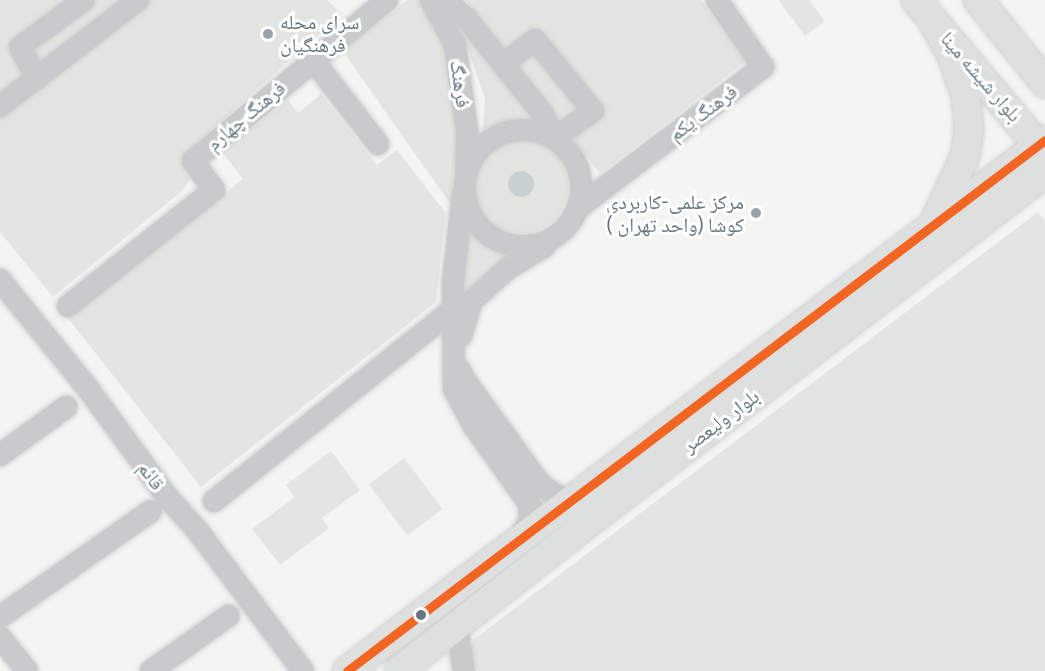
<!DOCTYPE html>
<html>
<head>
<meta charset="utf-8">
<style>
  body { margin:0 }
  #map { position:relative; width:1045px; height:671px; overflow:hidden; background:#f4f4f3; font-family:"Fira Sans Condensed","Noto Naskh Arabic",sans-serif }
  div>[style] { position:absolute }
  .built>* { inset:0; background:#e3e4e4 }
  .green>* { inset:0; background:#e3e6e0; transform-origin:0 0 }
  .round { border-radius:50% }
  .water>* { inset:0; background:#c9d1d3 }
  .roads { filter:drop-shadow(0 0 2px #d0d1d1) drop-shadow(0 0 2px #d0d1d1) }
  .minor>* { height:22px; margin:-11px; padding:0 11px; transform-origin:11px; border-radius:11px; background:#c9cacb }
  .minor>.ring { margin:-11px; padding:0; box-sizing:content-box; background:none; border:22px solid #c9cacb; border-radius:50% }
  .major>* { height:28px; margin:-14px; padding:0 14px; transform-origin:14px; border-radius:14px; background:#dedfdf }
  .bus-1>* { height:9px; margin:-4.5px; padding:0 4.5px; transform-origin:4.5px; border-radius:4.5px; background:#f26522 }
  .dots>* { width:16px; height:16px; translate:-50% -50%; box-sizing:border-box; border:3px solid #fff; border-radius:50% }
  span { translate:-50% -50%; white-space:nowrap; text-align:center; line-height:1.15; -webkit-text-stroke:6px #fff; paint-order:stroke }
  .poi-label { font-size:20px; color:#667781 }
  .left { translate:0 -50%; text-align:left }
  .right { translate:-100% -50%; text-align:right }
  .street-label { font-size:20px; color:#667781 }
</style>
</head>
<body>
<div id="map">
  <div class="built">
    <i style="clip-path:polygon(1038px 212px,1045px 221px,1045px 671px,478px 671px,470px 661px,473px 640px)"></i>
    <i style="clip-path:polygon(331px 451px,360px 490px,322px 518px,329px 528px,280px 565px,252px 529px,295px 497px,286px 485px)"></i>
  </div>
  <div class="green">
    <i style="clip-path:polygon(0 0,327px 0,342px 14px,182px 156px,192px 177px,182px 191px,53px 297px,0 232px)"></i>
    <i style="clip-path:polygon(408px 0,425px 0,447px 49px,457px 124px,451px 205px,342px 50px)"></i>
    <i style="clip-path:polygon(466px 0,701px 0,746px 61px,600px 174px)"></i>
    <i style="clip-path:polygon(781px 0,809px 0,825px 21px,805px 36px,779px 1px)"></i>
    <i style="clip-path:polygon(457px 17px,541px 124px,506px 121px,490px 127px,482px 137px,485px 99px)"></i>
    <i style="clip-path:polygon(321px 94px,377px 165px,397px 150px,446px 213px,436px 302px,201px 487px,67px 317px,243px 179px,222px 152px,288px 100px,298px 113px)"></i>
    <i class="round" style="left:474px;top:139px;width:94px;height:94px"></i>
    <i style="clip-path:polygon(469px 224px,472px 233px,485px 244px,510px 252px,460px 309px)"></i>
    <i style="left:404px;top:458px;width:64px;height:44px;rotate:53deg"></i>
  </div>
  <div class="water">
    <i class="round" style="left:508px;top:171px;width:26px;height:26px"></i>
  </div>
  <div class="roads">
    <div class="minor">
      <i style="left:431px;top:0;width:51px;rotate:61.9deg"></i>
      <i style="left:455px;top:45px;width:87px;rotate:82.1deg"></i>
      <i style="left:467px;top:131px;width:41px;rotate:91.4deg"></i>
      <i style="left:445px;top:0;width:28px;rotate:41deg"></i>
      <i style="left:466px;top:18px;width:123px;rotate:51.3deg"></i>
      <i style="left:543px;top:114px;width:27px;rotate:63deg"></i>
      <i style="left:555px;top:138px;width:47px;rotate:-35.4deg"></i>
      <i style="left:593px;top:111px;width:92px;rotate:-129.2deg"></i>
      <i style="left:535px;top:40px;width:40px;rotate:143deg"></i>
      <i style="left:313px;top:60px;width:106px;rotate:52.3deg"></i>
      <i style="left:37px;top:79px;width:36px;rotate:-118deg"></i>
      <i style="left:20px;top:47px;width:79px;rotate:-36.3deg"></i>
      <i style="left:0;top:106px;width:174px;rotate:-37.5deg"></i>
      <i class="ring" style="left:465px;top:130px;width:94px;height:94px"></i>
      <i style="left:463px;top:193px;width:92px;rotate:96.3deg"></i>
      <i style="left:453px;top:284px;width:105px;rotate:89.5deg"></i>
      <i style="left:454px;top:389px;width:42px;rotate:61.6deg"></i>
      <i style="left:474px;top:426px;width:97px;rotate:54.7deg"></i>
      <i style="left:530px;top:505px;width:17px;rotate:93deg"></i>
      <i style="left:529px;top:522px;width:20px;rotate:123deg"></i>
      <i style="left:578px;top:208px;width:233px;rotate:-37.3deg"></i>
      <i style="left:763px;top:67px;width:81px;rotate:-124.5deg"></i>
      <i style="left:0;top:280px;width:141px;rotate:51deg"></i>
      <i style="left:89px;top:390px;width:134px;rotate:53.8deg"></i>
      <i style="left:168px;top:498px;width:43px;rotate:47.8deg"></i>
      <i style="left:197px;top:530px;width:176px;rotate:53.1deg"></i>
      <i style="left:68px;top:306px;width:186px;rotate:-38.5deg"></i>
      <i style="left:214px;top:190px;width:36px;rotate:-126deg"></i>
      <i style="left:193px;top:161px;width:252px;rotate:-39.7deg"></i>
      <i style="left:461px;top:336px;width:37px;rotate:-73deg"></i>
      <i style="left:472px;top:301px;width:47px;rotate:-42.4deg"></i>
      <i style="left:507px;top:269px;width:44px;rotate:-31.2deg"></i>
      <i style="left:459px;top:369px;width:15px;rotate:62deg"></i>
      <i style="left:466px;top:382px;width:126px;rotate:54deg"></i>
      <i style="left:540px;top:484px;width:21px;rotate:35deg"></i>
      <i style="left:557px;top:496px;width:11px;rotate:15deg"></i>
      <i style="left:568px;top:499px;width:12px;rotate:-20deg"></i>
      <i style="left:0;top:455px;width:82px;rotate:-36deg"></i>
      <i style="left:214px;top:501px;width:307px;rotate:-38.7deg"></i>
      <i style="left:0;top:617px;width:184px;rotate:-35.1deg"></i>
      <i style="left:457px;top:627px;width:45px;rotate:81deg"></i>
      <i style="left:0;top:637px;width:43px;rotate:51.5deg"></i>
      <i style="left:151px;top:671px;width:95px;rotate:-35.5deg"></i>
    </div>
    <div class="major">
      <i style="left:916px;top:0;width:201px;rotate:50deg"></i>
      <i style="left:978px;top:0;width:107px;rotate:51.1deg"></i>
      <i style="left:935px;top:25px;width:35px;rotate:61deg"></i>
      <i style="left:952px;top:56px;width:42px;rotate:70.7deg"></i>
      <i style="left:966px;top:96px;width:33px;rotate:85deg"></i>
      <i style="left:969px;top:129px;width:27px;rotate:98deg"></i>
      <i style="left:965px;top:156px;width:69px;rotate:114.7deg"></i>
      <i style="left:347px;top:671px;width:877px;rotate:-37.26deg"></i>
      <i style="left:399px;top:671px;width:235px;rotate:-38.1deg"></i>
      <i style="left:584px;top:526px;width:581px;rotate:-37.44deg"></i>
    </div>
  </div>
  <div class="bus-1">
    <i style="left:347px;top:671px;width:877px;rotate:-37.26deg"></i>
  </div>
  <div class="dots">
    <i style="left:268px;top:34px;background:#98a3a9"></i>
    <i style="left:756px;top:213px;background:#98a3a9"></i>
    <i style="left:421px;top:615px;background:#667781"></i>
  </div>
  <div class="poi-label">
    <span class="left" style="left:280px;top:34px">سرای محله<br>فرهنگیان</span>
    <span class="right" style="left:744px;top:214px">مرکز علمی-کاربردی<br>کوشا (واحد تهران )</span>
  </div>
  <div class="street-label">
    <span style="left:981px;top:77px;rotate:49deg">بلوار شیشه مینا</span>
    <span style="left:460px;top:84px;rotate:82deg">فرهنگ</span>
    <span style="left:703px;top:113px;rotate:-37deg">فرهنگ یکم</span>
    <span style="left:246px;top:116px;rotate:-40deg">فرهنگ چهارم</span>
    <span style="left:721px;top:421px;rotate:-37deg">بلوار ولیعصر</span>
    <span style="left:151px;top:476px;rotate:54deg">قائم</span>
  </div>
</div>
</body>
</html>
